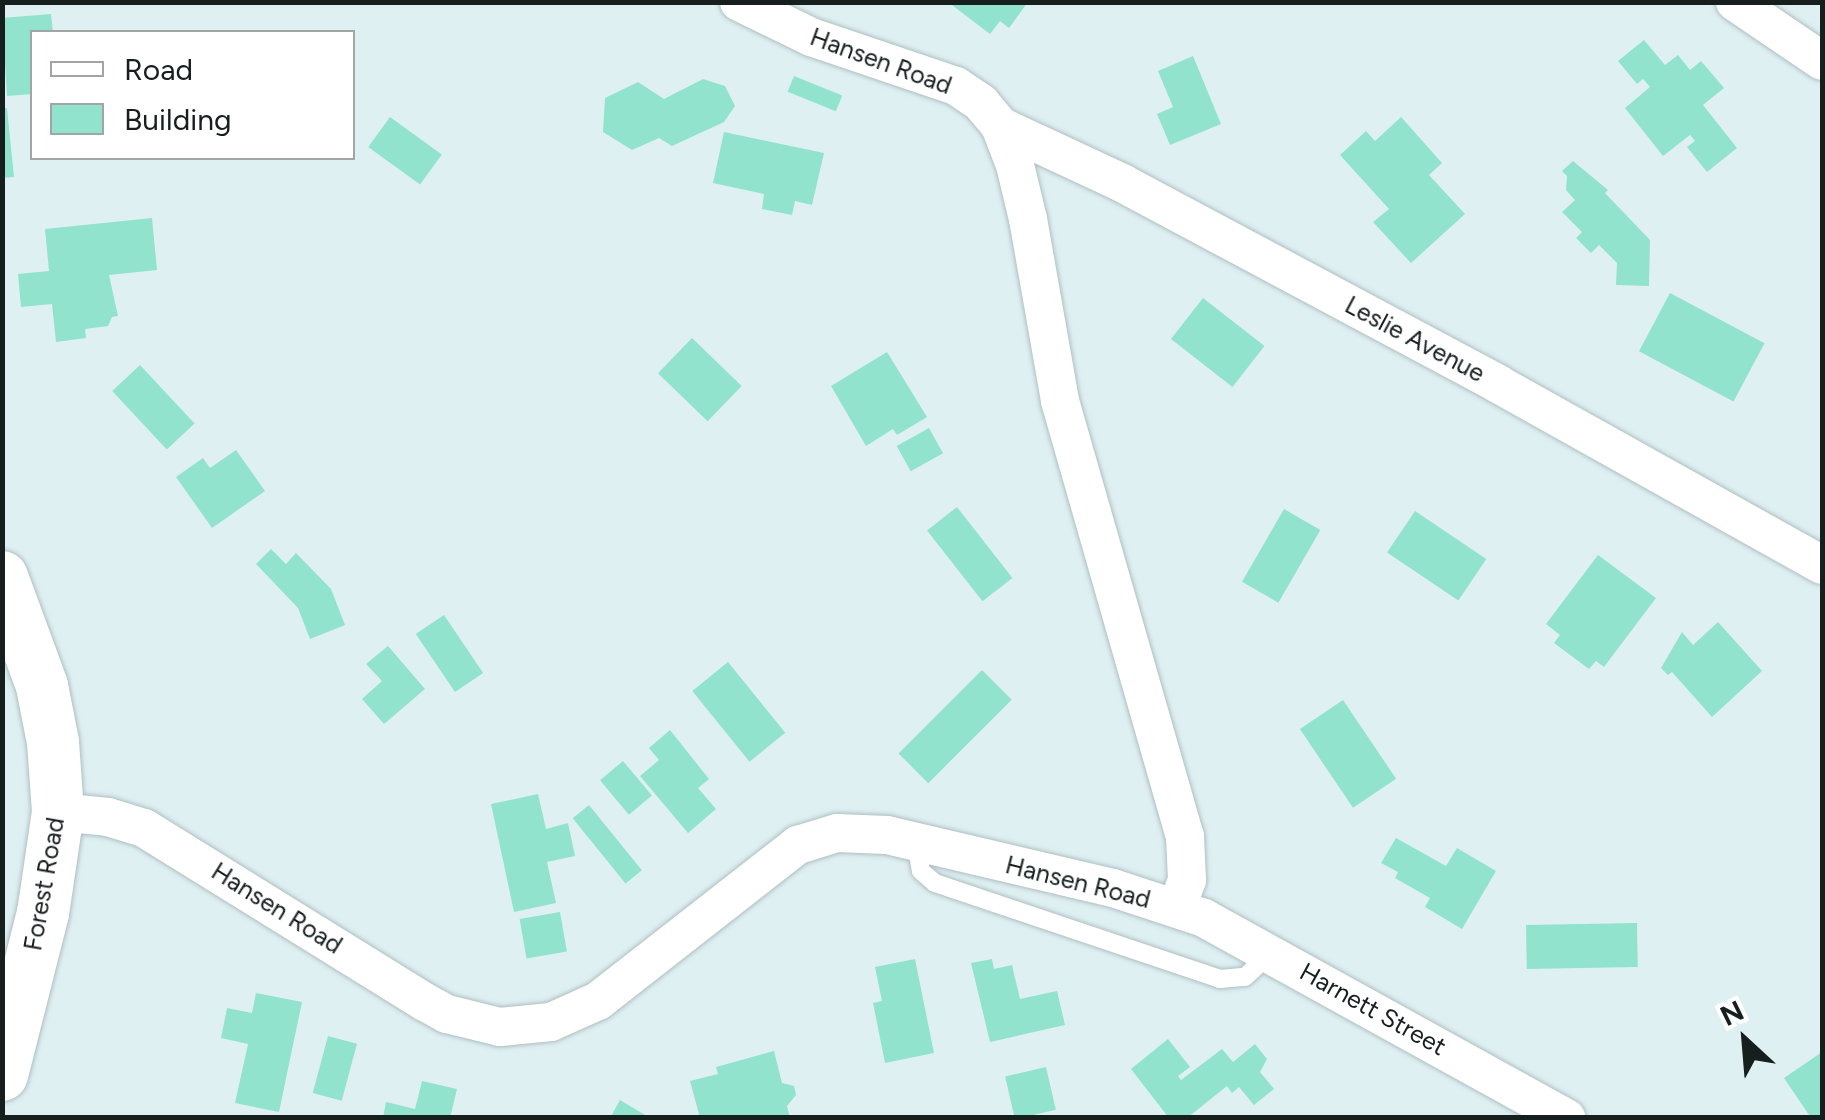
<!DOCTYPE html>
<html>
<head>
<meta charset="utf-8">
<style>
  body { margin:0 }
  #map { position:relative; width:1825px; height:1120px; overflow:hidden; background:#dff0f3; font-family:Figtree,sans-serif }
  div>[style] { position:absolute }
  .building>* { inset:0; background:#91e3cd; transform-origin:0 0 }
  .roads { filter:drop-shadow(0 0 2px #afbfc1) drop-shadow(0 0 2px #afbfc1) }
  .service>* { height:18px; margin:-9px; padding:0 9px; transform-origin:9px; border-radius:9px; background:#fff }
  .minor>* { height:38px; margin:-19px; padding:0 19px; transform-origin:19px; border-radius:19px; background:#fff }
  .secondary>* { height:52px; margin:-26px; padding:0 26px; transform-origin:26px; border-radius:26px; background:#fff }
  span { translate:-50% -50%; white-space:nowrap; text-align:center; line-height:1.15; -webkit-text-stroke:10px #fff; paint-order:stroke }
  .street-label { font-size:25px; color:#171e1e }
  .frame { position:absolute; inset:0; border:5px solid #171e1e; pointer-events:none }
  .legend { position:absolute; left:30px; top:30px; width:325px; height:130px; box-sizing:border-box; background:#fff; border:2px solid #a2a5a5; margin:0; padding:12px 18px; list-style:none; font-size:30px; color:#171e1e }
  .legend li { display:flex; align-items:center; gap:20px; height:50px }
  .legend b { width:50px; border:2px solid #a2a5a5 }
  .north { position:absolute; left:1695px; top:990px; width:100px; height:100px; -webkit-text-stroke:8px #fff; paint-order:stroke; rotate:334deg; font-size:28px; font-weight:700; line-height:40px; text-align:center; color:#171e1e }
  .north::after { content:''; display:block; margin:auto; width:35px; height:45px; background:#171e1e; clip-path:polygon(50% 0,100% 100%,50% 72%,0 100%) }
</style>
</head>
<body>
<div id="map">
  <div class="building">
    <i style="clip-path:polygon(948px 2px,1028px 2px,1009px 28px,1000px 21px,990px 34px)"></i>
    <i style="clip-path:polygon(51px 14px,53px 32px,32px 32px,32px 94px,7px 96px,2px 18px)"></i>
    <i style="clip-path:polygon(1644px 40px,1665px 65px,1678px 55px,1690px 70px,1701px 61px,1724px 88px,1703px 105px,1737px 148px,1707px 172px,1687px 147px,1695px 141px,1690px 135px,1663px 156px,1625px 108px,1650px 87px,1643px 79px,1637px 84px,1618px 61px)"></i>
    <i style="clip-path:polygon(1193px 56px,1221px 124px,1170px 145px,1157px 114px,1173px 107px,1158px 71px)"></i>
    <i style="left:794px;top:76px;width:52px;height:17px;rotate:22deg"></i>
    <i style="clip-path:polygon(703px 79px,725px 86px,735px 106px,724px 122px,672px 146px,659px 138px,632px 150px,603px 132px,605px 98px,638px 82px,664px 99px)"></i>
    <i style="clip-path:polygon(2px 108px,7px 108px,14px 177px,2px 178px)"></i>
    <i style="left:390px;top:117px;width:64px;height:37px;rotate:36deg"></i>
    <i style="clip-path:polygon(1401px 117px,1442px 163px,1429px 175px,1465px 214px,1411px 263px,1373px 222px,1389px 209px,1340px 155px,1366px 131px,1375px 141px)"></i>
    <i style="clip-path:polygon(724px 132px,824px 153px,812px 205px,795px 201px,792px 215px,762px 209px,764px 194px,713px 183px)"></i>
    <i style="clip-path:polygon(1573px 161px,1608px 190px,1605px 193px,1650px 240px,1649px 286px,1616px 285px,1617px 263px,1599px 245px,1591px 253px,1576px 238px,1582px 232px,1562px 212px,1575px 200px,1566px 190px,1567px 176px,1562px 171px)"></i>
    <i style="clip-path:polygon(152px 218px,157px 270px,109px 275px,118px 316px,112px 317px,108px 326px,85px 329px,86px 338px,56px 342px,52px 304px,21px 307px,18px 274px,49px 271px,45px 229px)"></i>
    <i style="left:1670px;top:293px;width:107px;height:66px;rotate:28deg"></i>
    <i style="left:1203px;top:298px;width:78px;height:52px;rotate:38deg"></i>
    <i style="left:692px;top:338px;width:69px;height:49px;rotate:44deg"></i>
    <i style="clip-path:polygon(887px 352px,927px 417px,897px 435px,893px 429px,866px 446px,831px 386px)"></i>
    <i style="left:140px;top:365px;width:80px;height:38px;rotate:47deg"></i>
    <i style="left:929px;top:428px;width:29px;height:37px;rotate:61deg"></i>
    <i style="clip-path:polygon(236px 450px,265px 491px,212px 528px,176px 477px,203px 458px,210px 468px)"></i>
    <i style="left:957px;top:507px;width:90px;height:38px;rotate:52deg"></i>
    <i style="left:1284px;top:509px;width:42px;height:84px;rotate:30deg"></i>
    <i style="left:1415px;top:511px;width:86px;height:50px;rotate:34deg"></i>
    <i style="clip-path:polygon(271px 549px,286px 564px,296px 553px,331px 589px,345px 625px,310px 639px,298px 608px,256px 564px)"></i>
    <i style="clip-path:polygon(1598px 555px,1656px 598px,1604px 667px,1596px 661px,1589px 669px,1554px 643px,1560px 635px,1546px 624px)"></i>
    <i style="left:444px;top:615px;width:70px;height:34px;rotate:56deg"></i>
    <i style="clip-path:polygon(1718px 622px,1762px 671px,1712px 717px,1672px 672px,1668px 675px,1661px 668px,1682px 632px,1693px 645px)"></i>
    <i style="clip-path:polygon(388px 646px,425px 689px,384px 724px,362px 699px,382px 681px,366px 664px)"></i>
    <i style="left:728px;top:662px;width:91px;height:46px;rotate:51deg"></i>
    <i style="left:982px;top:670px;width:42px;height:118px;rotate:45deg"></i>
    <i style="left:1343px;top:700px;width:95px;height:52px;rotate:56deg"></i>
    <i style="clip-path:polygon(670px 730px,709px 779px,698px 788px,716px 809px,688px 833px,640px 776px,659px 760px,649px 748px)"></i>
    <i style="left:623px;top:761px;width:45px;height:30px;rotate:50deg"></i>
    <i style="clip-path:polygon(538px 794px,546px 829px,568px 823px,575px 856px,547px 862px,556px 903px,514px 912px,491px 804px)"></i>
    <i style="left:589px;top:805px;width:84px;height:21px;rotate:51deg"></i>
    <i style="clip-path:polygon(1396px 838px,1446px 866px,1457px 848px,1496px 871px,1462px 929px,1425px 907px,1430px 898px,1395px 878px,1398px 872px,1381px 863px)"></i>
    <i style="left:560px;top:912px;width:40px;height:41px;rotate:80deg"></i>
    <i style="left:1637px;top:923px;width:44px;height:111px;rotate:89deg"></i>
    <i style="clip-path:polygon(915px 959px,934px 1053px,885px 1063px,873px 1003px,882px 1001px,875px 967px)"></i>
    <i style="clip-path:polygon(992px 959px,994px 969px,1012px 965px,1020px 999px,1057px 991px,1065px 1025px,990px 1042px,971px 963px)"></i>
    <i style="clip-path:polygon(256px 993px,302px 1002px,279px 1112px,235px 1103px,248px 1044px,221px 1038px,227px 1008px,252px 1013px)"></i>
    <i style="left:328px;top:1036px;width:30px;height:59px;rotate:15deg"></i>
    <i style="clip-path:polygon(1168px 1039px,1190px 1067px,1178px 1076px,1181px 1080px,1222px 1049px,1233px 1062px,1255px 1044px,1267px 1059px,1260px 1072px,1274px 1089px,1254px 1105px,1239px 1087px,1232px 1093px,1227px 1086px,1187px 1118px,1169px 1118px,1131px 1069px)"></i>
    <i style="clip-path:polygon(774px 1051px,782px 1083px,794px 1086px,796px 1095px,787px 1106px,790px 1118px,700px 1118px,690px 1081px,718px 1074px,716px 1067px)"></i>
    <i style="clip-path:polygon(1822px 1052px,1822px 1118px,1811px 1118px,1784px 1078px)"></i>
    <i style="left:1046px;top:1067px;width:44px;height:42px;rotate:77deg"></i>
    <i style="clip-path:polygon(422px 1081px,457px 1089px,450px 1118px,383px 1118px,386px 1102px,415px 1109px)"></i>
    <i style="clip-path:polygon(620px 1100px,650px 1118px,610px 1118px)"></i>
  </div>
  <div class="roads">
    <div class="service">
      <i style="left:916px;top:843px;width:28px;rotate:80deg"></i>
      <i style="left:921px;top:871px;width:18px;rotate:41deg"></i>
      <i style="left:935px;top:883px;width:301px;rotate:18.6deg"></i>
      <i style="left:1220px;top:979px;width:25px;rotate:-5deg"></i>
      <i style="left:1245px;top:977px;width:35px;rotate:-43deg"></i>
    </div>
    <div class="minor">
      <i style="left:739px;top:2px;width:80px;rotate:25.9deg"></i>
      <i style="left:811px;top:37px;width:153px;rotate:18.7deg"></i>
      <i style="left:956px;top:86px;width:30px;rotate:34deg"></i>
      <i style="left:981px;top:103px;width:30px;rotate:50deg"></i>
      <i style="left:1000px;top:126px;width:42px;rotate:69deg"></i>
      <i style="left:1015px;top:165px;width:56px;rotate:76.5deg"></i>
      <i style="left:1028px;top:219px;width:185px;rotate:80deg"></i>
      <i style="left:1060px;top:401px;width:453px;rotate:74deg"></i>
      <i style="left:1185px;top:836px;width:44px;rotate:87.4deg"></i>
      <i style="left:1187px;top:880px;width:30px;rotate:110deg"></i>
      <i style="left:1735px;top:2px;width:105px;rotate:34.1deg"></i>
      <i style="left:1000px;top:126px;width:135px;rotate:25deg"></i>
      <i style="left:1122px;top:183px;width:426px;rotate:28.1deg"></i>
      <i style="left:1498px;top:384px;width:371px;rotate:29.2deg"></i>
      <i style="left:58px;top:812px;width:50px;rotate:5.7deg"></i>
      <i style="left:108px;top:817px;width:38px;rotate:17deg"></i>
      <i style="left:144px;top:828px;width:331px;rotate:31.8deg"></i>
      <i style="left:425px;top:1002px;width:25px;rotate:29deg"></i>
      <i style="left:447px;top:1014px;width:55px;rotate:13.8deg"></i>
      <i style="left:500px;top:1027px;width:51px;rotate:-5.6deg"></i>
      <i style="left:551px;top:1022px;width:51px;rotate:-24.1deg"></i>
      <i style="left:598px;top:1001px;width:254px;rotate:-38deg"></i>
      <i style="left:798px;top:845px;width:41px;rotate:-17.1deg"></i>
      <i style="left:837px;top:833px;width:50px;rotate:2.3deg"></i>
      <i style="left:887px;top:835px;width:232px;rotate:13.2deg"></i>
      <i style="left:1113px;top:888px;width:96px;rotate:18.2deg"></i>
      <i style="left:1204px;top:918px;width:414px;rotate:28.9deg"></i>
    </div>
    <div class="secondary">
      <i style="left:2px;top:577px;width:116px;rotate:69.8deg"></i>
      <i style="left:42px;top:686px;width:57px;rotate:78.9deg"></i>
      <i style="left:53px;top:742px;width:70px;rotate:85.9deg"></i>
      <i style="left:58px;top:812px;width:102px;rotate:98.4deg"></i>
      <i style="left:43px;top:913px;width:167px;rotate:104.2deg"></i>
    </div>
  </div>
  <div class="street-label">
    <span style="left:881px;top:61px;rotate:20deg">Hansen Road</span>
    <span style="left:1415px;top:339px;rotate:28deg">Leslie Avenue</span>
    <span style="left:1078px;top:882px;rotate:14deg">Hansen Road</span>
    <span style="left:44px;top:884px;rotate:-80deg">Forest Road</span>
    <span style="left:277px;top:908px;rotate:32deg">Hansen Road</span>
    <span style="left:1373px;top:1009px;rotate:29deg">Harnett Street</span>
  </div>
  <div class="frame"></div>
  <ul class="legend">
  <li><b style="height:12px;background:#fff"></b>Road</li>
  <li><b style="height:28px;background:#91e3cd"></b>Building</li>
  </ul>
  <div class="north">N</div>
</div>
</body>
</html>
